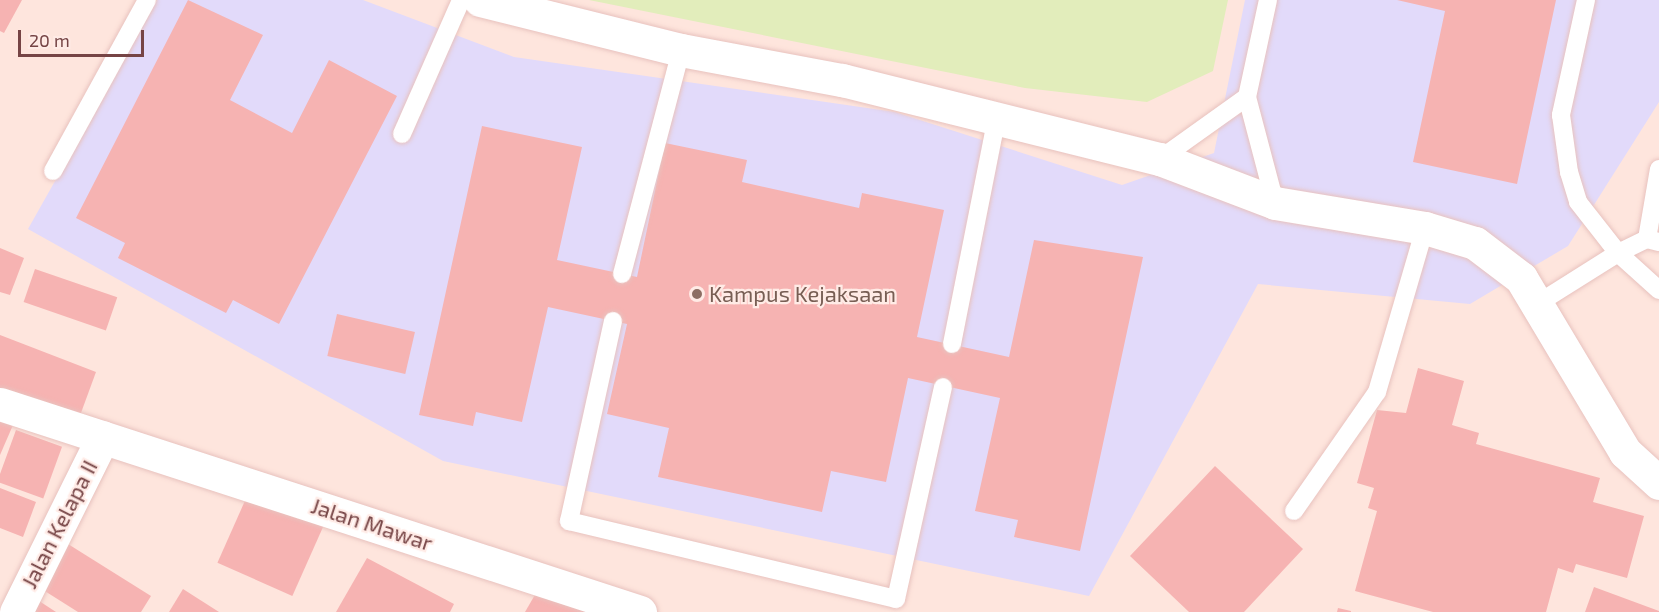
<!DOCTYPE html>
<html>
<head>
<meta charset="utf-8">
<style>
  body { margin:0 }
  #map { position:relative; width:1659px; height:612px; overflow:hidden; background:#fee5dd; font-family:"Exo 2",sans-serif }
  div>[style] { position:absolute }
  .education>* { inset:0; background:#e2dafa }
  .green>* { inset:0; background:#e2edbb }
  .building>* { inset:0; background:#f6b3b2; transform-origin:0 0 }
  .roads { filter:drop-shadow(0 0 2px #e8c2be) drop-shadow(0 0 2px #e8c2be) }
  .lane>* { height:18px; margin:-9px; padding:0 9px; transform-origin:9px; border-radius:9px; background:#fff }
  .street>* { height:33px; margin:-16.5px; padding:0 16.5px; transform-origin:16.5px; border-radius:16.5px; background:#fff }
  .dots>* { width:16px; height:16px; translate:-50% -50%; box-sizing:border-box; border:3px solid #ffebe6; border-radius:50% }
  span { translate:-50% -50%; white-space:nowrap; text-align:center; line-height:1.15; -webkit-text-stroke:4.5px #ffebe6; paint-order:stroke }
  .education-label { font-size:22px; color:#785e54 }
  .left { translate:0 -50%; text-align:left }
  .street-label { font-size:22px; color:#764445 }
  .scale { position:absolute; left:18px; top:30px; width:126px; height:27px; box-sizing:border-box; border:3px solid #764445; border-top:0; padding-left:8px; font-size:18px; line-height:21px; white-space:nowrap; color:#764445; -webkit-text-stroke:4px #ffebe6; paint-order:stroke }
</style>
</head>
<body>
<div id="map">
  <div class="education">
    <i style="clip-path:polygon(157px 0,363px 0,514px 57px,895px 112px,1122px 185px,1214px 153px,1245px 0,1659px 0,1659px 102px,1568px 246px,1470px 304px,1258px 284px,1089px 596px,443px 461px,28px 229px)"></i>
  </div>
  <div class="green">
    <i style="clip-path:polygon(589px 0,1228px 0,1213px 71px,1147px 102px,1025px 88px)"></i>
  </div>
  <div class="building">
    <i style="clip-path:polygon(0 0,22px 0,4px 33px,0 31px)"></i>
    <i style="clip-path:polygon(188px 0,263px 35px,230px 100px,292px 133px,329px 60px,397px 96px,279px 324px,233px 300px,226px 313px,118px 258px,125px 243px,76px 218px)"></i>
    <i style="clip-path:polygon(1397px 0,1556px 0,1517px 184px,1413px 162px,1445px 11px)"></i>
    <i style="clip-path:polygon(482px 126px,582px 147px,557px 260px,637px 277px,665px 143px,747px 160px,742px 182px,859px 208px,862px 193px,944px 210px,917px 337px,1009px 357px,1034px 240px,1143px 257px,1080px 551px,1014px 537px,1018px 520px,975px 511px,1000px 398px,908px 378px,886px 482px,831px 471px,822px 512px,658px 477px,669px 428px,607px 414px,627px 324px,548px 307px,522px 422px,476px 412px,473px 426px,419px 415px)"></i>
    <i style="clip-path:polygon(0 248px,24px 258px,10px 295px,0 292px)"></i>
    <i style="left:35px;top:269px;width:87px;height:35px;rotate:19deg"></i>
    <i style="left:337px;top:314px;width:80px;height:43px;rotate:13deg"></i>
    <i style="clip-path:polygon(0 335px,96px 372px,78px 421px,0 391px)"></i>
    <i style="clip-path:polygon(1418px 368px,1464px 381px,1452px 425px,1479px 433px,1476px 444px,1600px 478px,1593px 502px,1644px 516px,1627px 578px,1576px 564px,1573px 573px,1558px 568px,1546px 612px,1433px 612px,1355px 591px,1377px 511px,1368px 508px,1374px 488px,1357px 483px,1377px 410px,1406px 413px)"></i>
    <i style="clip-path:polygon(0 419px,13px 425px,0 455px)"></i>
    <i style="left:16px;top:430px;width:49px;height:55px;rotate:20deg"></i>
    <i style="clip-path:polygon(1215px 466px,1303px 549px,1244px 612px,1189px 612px,1130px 556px)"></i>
    <i style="left:252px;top:485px;width:82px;height:85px;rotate:24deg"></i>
    <i style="clip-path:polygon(0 488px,36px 502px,23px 537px,0 528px)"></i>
    <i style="clip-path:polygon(68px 544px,151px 596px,141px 612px,78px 612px,40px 588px)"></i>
    <i style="clip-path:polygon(367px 558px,454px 604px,450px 612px,336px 612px)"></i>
    <i style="clip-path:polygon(543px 581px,590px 612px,525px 612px)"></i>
    <i style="clip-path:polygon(1594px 587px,1659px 611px,1659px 612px,1585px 612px)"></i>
    <i style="clip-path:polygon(183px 589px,219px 612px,169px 612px)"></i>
    <i style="clip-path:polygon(33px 597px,56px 612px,24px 612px)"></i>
    <i style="clip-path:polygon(1338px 608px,1351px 611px,1351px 612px,1337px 612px)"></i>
  </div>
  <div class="roads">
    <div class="lane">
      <i style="left:1586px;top:0;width:118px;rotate:102.3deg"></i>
      <i style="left:1561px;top:115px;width:58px;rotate:82deg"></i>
      <i style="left:1569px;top:172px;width:31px;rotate:73deg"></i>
      <i style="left:1578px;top:202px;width:65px;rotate:51.9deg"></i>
      <i style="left:1618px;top:253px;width:55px;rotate:42.1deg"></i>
      <i style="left:1247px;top:97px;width:99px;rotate:-77.8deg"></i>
      <i style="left:402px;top:134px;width:146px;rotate:-66.2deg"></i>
      <i style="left:1160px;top:159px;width:107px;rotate:-35.5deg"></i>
      <i style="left:1247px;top:97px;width:110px;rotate:75.2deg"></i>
      <i style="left:53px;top:171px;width:195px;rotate:-61.2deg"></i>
      <i style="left:1647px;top:239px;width:71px;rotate:-80.3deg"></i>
      <i style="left:622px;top:274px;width:232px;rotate:-75.2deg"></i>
      <i style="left:1537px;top:304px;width:96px;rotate:-32.2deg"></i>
      <i style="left:1618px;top:253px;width:32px;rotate:-26deg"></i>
      <i style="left:1647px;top:239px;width:12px;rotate:14deg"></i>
      <i style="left:613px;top:321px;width:205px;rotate:102.4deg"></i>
      <i style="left:569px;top:521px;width:336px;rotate:13.4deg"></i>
      <i style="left:896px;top:599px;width:217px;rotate:-77.5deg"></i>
      <i style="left:952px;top:344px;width:231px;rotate:-78.8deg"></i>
      <i style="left:1294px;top:511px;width:145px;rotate:-55.1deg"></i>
      <i style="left:1377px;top:392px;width:171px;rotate:-73.7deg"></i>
    </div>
    <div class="street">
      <i style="left:480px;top:0;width:207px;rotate:14deg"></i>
      <i style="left:681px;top:50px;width:164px;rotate:10.6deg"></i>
      <i style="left:842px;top:80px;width:328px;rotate:14deg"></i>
      <i style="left:1160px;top:159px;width:123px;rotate:20.9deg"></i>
      <i style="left:1275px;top:203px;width:152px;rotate:9.5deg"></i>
      <i style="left:1425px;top:228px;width:52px;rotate:16.7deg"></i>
      <i style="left:1475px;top:243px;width:58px;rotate:37.3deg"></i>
      <i style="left:1521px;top:278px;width:203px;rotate:59.1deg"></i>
      <i style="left:1625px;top:452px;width:46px;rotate:42.4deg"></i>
      <i style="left:0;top:404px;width:673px;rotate:18deg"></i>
      <i style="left:16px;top:612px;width:195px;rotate:-63.6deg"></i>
    </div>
  </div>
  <div class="dots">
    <i style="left:697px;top:294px;background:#8d6e63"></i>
  </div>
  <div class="education-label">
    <span class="left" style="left:709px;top:294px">Kampus Kejaksaan</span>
  </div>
  <div class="street-label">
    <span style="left:59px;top:524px;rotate:-63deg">Jalan Kelapa II</span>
    <span style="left:372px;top:524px;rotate:18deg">Jalan Mawar</span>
  </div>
  <div class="scale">20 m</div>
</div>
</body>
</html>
